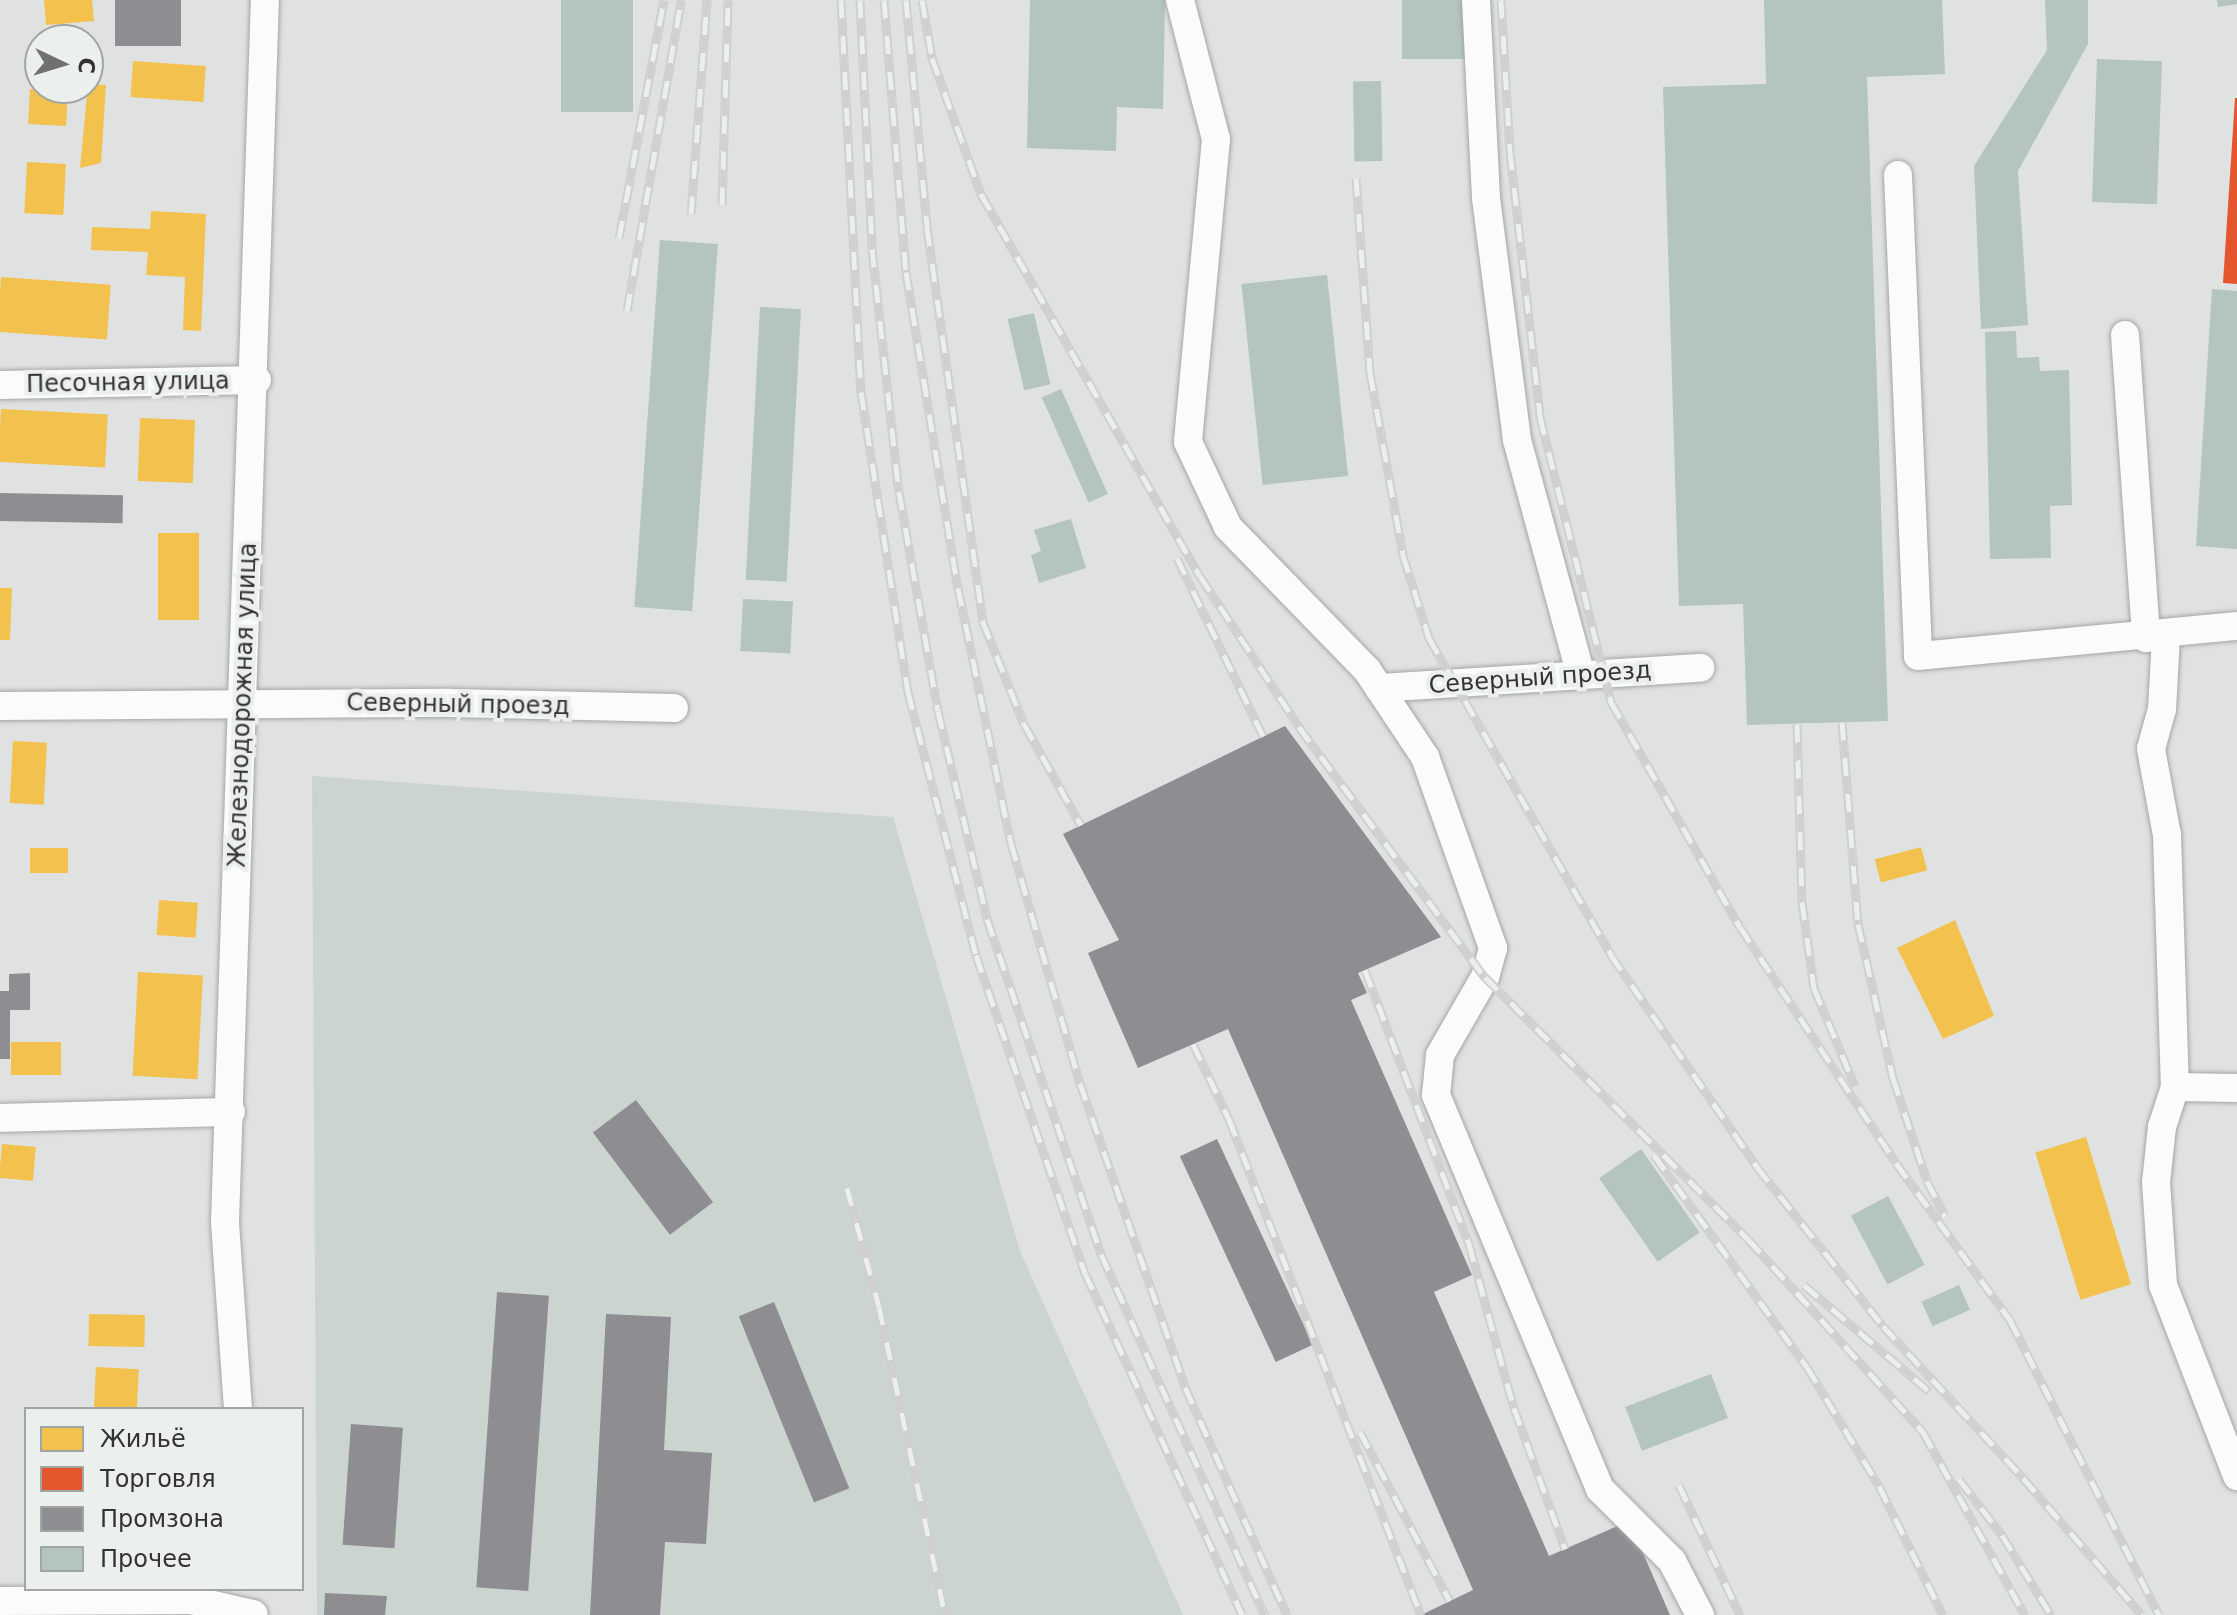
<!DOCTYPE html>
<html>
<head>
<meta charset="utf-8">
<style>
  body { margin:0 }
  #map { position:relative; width:2237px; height:1615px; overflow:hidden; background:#dfe2e0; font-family:"DejaVu Sans",sans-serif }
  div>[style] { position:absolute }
  .built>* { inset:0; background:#ccd4cf }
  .homes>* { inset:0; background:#f2c14e; transform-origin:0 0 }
  .shops>* { inset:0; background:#e4572e }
  .industry>* { inset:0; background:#8d8d92; transform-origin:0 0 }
  .building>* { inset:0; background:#b3c5bc; transform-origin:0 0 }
  .roads { filter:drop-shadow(0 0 2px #a5a7a6) drop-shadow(0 0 2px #a5a7a6) }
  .minor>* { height:28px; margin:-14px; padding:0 14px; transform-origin:14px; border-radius:14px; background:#fafbfa }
  .rail>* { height:9px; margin-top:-4.5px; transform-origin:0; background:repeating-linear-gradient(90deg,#ebf0ed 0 18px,#cfd0cf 0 36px); box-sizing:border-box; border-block:2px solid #cfd0cf }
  span { translate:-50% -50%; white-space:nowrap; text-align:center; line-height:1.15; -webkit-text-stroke:8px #ebf0ed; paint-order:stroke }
  .street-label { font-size:24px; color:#323433 }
  .legend { position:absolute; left:24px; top:1407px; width:280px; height:184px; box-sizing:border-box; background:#ebf0ed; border:2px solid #a1a5a3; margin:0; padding:10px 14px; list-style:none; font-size:24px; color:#323433 }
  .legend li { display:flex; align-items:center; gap:16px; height:40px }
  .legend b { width:40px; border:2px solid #a1a5a3 }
  .north { position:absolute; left:24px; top:24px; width:80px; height:80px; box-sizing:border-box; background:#ebf0ed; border:2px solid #a1a5a3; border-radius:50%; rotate:94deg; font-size:22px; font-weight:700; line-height:32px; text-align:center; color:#323433 }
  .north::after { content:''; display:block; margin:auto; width:28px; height:36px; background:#6f7170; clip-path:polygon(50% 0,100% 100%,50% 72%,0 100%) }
</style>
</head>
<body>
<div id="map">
  <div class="built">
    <i style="clip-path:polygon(312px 776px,893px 817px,1020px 1251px,1183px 1615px,317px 1615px)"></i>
  </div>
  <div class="homes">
    <i style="clip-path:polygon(44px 0,92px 0,94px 21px,46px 25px)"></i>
    <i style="left:133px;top:61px;width:73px;height:36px;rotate:4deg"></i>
    <i style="clip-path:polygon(88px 84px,106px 85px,101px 163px,80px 168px)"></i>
    <i style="left:30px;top:89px;width:38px;height:35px;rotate:3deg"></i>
    <i style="left:27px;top:162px;width:39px;height:51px;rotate:3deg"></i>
    <i style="clip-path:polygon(151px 211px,206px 214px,201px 331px,183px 330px,185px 277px,146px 275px,148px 252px,91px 250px,92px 227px,150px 229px)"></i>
    <i style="left:1px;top:277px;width:110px;height:55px;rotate:4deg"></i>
    <i style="left:1px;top:409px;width:107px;height:53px;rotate:3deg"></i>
    <i style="left:140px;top:418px;width:55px;height:63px;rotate:2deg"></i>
    <i style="left:158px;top:533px;width:41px;height:87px"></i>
    <i style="clip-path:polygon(0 588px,12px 588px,10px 640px,0 640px)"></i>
    <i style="left:13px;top:741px;width:34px;height:62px;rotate:3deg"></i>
    <i style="left:1921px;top:847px;width:24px;height:48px;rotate:75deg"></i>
    <i style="left:30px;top:848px;width:38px;height:25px"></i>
    <i style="left:159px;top:900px;width:39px;height:35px;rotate:4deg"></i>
    <i style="clip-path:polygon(1955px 920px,1994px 1016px,1943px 1039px,1897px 948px)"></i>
    <i style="left:138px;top:972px;width:65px;height:104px;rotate:3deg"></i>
    <i style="left:11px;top:1042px;width:50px;height:33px"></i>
    <i style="left:2086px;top:1137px;width:154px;height:53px;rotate:73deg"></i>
    <i style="left:2px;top:1144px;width:34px;height:34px;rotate:5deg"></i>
    <i style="left:89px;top:1314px;width:56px;height:32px;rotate:1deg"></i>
    <i style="left:96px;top:1367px;width:43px;height:42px;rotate:3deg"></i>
  </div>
  <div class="shops">
    <i style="clip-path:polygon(2235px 98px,2237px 98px,2237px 284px,2223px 283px)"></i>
  </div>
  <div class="industry">
    <i style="left:115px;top:0;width:66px;height:46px"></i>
    <i style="left:0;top:493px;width:123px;height:28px;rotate:1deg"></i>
    <i style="clip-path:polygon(1285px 726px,1441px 937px,1358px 973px,1367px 993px,1351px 1000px,1472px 1275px,1434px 1292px,1549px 1556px,1629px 1521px,1670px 1615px,1421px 1615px,1473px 1590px,1228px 1029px,1138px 1068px,1088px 953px,1119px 940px,1063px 834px)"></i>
    <i style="clip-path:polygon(30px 973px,30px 1010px,10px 1010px,10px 1059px,0 1059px,0 991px,9px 991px,9px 974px)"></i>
    <i style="left:636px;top:1100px;width:128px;height:54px;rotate:53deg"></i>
    <i style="left:1217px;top:1139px;width:227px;height:41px;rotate:65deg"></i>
    <i style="left:497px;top:1292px;width:52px;height:296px;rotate:4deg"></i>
    <i style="left:774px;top:1302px;width:201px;height:38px;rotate:68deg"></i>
    <i style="clip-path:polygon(606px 1314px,671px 1317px,664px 1450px,712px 1453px,706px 1544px,665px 1542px,660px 1615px,590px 1615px)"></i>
    <i style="left:351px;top:1424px;width:52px;height:121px;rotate:4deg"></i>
    <i style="clip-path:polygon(325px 1593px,387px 1596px,385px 1615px,324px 1615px)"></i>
  </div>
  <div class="building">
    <i style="left:561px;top:0;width:72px;height:112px"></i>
    <i style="clip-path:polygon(1030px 0,1165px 0,1163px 109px,1117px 107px,1116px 151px,1027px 148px)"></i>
    <i style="left:1402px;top:0;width:63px;height:59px"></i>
    <i style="clip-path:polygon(1764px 0,1942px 0,1945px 74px,1867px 77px,1888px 721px,1747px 725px,1743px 604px,1679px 606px,1663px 87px,1766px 84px)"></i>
    <i style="clip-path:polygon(2045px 0,2088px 0,2088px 44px,2018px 171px,2028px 325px,1981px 329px,1974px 166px,2047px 50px)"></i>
    <i style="clip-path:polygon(2217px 0,2237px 0,2237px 4px,2218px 7px)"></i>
    <i style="left:2097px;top:59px;width:65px;height:143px;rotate:2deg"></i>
    <i style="left:1381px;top:81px;width:80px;height:28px;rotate:89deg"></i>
    <i style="left:660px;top:240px;width:58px;height:368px;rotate:4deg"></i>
    <i style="left:1327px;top:275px;width:202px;height:86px;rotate:84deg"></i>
    <i style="clip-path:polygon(2212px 289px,2237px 291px,2237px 549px,2196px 546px)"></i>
    <i style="left:760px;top:307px;width:41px;height:273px;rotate:3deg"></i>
    <i style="left:1034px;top:313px;width:73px;height:27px;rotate:77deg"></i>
    <i style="clip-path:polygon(2016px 331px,2017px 358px,2039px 357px,2040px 371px,2069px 370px,2072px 505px,2050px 506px,2051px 558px,1990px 559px,1985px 332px)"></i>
    <i style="left:1061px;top:389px;width:115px;height:21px;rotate:66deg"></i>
    <i style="clip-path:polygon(1071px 519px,1086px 568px,1039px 583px,1031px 555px,1041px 551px,1034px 530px)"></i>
    <i style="left:743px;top:599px;width:50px;height:52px;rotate:3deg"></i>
    <i style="left:1641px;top:1149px;width:102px;height:51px;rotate:55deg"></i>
    <i style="left:1888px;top:1196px;width:78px;height:42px;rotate:62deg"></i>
    <i style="left:1959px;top:1285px;width:27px;height:41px;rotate:66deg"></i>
    <i style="left:1711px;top:1374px;width:47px;height:92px;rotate:69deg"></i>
  </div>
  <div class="roads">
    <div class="minor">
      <i style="left:1180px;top:0;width:144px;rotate:75.5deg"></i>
      <i style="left:1216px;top:139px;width:304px;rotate:95.3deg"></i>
      <i style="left:1188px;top:442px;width:94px;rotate:64.8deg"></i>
      <i style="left:1228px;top:527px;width:199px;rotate:45.8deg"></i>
      <i style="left:1367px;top:670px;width:105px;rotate:56.3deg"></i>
      <i style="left:1425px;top:757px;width:203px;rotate:70.4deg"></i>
      <i style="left:1493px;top:948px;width:30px;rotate:105deg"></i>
      <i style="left:1485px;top:977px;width:90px;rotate:120deg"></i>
      <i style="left:1440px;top:1055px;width:40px;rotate:95.7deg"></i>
      <i style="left:1436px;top:1095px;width:427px;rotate:67.4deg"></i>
      <i style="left:1600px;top:1489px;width:102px;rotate:45deg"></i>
      <i style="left:1672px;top:1561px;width:61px;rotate:62.6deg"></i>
      <i style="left:1476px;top:0;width:198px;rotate:87.1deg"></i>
      <i style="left:1486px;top:198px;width:244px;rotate:82.7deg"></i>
      <i style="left:1517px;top:440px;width:244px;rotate:74.8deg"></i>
      <i style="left:1898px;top:175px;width:481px;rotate:87.6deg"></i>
      <i style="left:1918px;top:656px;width:320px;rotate:-5.4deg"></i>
      <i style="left:2125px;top:335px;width:304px;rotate:86deg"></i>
      <i style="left:0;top:385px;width:257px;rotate:-1.1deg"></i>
      <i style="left:2166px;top:636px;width:73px;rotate:93.1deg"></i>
      <i style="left:2162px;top:709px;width:41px;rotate:105.4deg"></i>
      <i style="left:2151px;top:749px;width:87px;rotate:79.5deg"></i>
      <i style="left:2167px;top:835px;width:252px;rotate:88.2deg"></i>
      <i style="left:2175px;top:1087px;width:62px;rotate:0.9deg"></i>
      <i style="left:1379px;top:688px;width:322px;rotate:-3.6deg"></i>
      <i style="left:0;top:706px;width:450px;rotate:-0.4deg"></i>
      <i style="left:450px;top:703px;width:224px;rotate:1.3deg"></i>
      <i style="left:2175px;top:1087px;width:42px;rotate:108deg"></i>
      <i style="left:2162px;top:1127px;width:55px;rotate:96.2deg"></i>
      <i style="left:2156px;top:1182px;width:103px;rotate:86.1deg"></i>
      <i style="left:2163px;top:1285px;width:205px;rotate:68.8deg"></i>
      <i style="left:0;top:1118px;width:231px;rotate:-1.5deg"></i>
      <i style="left:238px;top:1409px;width:187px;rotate:-94deg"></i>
      <i style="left:225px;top:1222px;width:1223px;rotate:-88.13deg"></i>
      <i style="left:0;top:1601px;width:191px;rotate:-0.3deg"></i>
      <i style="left:191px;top:1600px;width:64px;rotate:12.7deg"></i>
    </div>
  </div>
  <div class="rail">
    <i style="left:841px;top:0;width:393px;rotate:87.1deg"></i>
    <i style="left:861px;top:392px;width:304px;rotate:81.1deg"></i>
    <i style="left:908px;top:692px;width:272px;rotate:75.5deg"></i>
    <i style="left:976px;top:955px;width:336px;rotate:71.1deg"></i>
    <i style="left:1085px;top:1273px;width:376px;rotate:65.3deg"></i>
    <i style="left:860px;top:0;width:249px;rotate:87.2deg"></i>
    <i style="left:872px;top:249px;width:244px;rotate:83.7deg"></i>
    <i style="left:899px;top:492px;width:222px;rotate:79.9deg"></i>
    <i style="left:938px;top:711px;width:214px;rotate:76.7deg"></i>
    <i style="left:987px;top:919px;width:354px;rotate:71.2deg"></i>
    <i style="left:1101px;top:1254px;width:397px;rotate:65.6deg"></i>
    <i style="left:884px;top:0;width:273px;rotate:85.4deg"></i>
    <i style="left:906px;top:272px;width:320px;rotate:80.7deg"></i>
    <i style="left:958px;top:588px;width:260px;rotate:78.3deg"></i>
    <i style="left:1011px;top:843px;width:250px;rotate:74deg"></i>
    <i style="left:1080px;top:1083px;width:322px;rotate:70.9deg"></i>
    <i style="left:1185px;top:1387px;width:250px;rotate:65.9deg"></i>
    <i style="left:906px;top:0;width:229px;rotate:84.7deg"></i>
    <i style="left:927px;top:228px;width:398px;rotate:81.9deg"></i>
    <i style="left:983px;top:622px;width:110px;rotate:68.1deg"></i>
    <i style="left:1024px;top:724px;width:116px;rotate:60.6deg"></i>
    <i style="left:922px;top:0;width:59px;rotate:80.2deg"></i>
    <i style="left:932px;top:58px;width:145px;rotate:70.2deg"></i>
    <i style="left:981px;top:194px;width:440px;rotate:60.2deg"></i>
    <i style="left:1200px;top:576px;width:181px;rotate:56.7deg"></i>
    <i style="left:1299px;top:727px;width:312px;rotate:53.4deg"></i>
    <i style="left:1485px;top:977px;width:371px;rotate:44.9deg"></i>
    <i style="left:1748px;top:1239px;width:261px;rotate:47.8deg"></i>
    <i style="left:1923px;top:1432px;width:210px;rotate:60.9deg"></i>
    <i style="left:1501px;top:0;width:152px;rotate:86.6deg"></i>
    <i style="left:1510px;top:152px;width:267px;rotate:83.5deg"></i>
    <i style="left:1540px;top:417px;width:294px;rotate:76deg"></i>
    <i style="left:1611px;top:702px;width:259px;rotate:60.2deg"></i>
    <i style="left:1740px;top:927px;width:283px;rotate:56.5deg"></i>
    <i style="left:1896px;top:1163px;width:194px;rotate:54deg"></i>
    <i style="left:2010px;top:1320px;width:330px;rotate:63.2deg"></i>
    <i style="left:1356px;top:178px;width:196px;rotate:85.9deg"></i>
    <i style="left:1370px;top:373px;width:185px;rotate:79.7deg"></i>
    <i style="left:1403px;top:555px;width:87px;rotate:72.6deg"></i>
    <i style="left:1429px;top:638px;width:366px;rotate:60.1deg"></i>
    <i style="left:1611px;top:955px;width:257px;rotate:55.4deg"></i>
    <i style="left:1757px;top:1167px;width:203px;rotate:51.6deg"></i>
    <i style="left:1883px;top:1326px;width:215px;rotate:47.3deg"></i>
    <i style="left:722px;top:205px;width:205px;rotate:-88.3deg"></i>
    <i style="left:691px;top:214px;width:215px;rotate:-85.7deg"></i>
    <i style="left:619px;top:238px;width:242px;rotate:-79.3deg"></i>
    <i style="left:627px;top:311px;width:316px;rotate:-80.1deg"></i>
    <i style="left:1177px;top:558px;width:198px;rotate:64.2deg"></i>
    <i style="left:1842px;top:722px;width:203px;rotate:85.5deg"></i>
    <i style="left:1858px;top:924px;width:158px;rotate:77.2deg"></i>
    <i style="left:1893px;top:1078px;width:108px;rotate:71.7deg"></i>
    <i style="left:1927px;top:1181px;width:39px;rotate:63deg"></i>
    <i style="left:1797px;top:724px;width:178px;rotate:88.4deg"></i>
    <i style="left:1802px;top:902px;width:87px;rotate:82.1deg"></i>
    <i style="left:1814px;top:988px;width:106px;rotate:67.3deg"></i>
    <i style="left:1365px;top:970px;width:293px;rotate:69.2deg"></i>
    <i style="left:1469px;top:1244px;width:170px;rotate:74.7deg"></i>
    <i style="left:1514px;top:1408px;width:150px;rotate:70.1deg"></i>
    <i style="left:1193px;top:1044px;width:83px;rotate:64.4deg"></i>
    <i style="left:1229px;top:1119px;width:532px;rotate:68.84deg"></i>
    <i style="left:1654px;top:1155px;width:261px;rotate:54.2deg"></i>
    <i style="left:1807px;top:1367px;width:139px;rotate:58.8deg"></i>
    <i style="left:1879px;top:1486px;width:144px;rotate:63.6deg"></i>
    <i style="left:847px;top:1188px;width:123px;rotate:74.9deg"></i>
    <i style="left:879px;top:1307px;width:315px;rotate:77.9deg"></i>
    <i style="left:1804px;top:1285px;width:164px;rotate:40.3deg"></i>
    <i style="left:1360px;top:1432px;width:191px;rotate:62deg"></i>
    <i style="left:2023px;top:1478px;width:181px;rotate:49deg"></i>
    <i style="left:1959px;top:1479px;width:71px;rotate:52.5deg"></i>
    <i style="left:2002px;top:1535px;width:94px;rotate:58.5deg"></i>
    <i style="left:1679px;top:1485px;width:144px;rotate:64.9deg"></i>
  </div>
  <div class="street-label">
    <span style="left:128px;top:383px;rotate:-1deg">Песочная улица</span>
    <span style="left:1540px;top:678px;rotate:-4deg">Северный проезд</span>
    <span style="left:243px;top:705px;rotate:-88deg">Железнодорожная улица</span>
    <span style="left:458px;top:705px;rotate:1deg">Северный проезд</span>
  </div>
  <ul class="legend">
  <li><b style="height:22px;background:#f2c14e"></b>Жильё</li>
  <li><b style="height:22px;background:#e4572e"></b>Торговля</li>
  <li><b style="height:22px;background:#8d8d92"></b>Промзона</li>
  <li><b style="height:22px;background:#b3c5bc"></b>Прочее</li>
  </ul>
  <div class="north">С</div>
</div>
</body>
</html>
